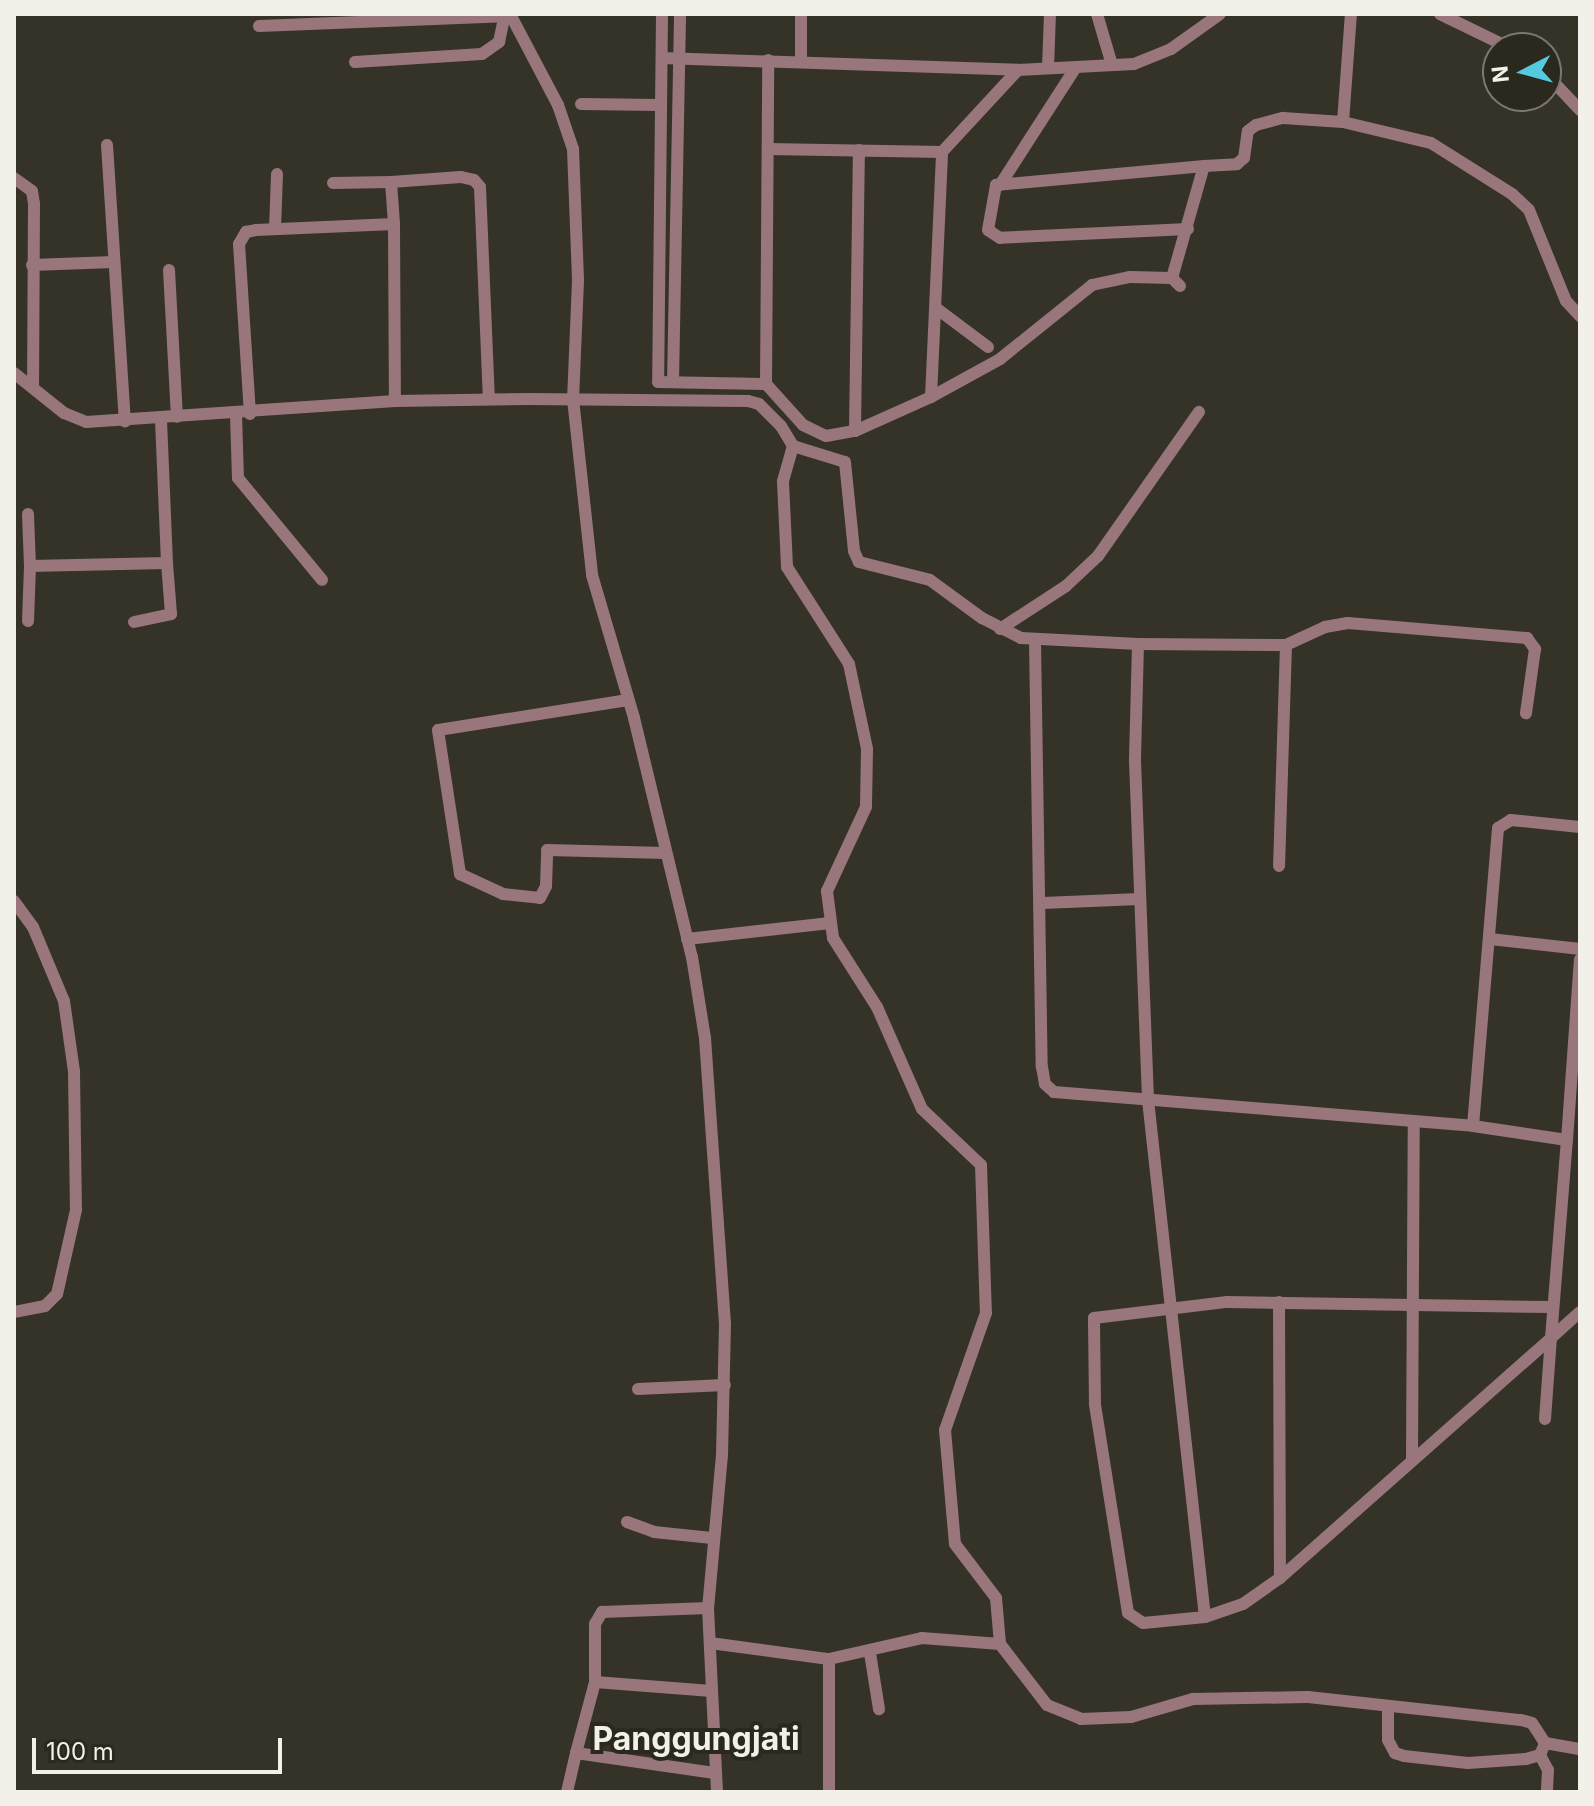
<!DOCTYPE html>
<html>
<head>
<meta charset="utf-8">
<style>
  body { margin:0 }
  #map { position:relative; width:1594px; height:1806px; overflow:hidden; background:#353228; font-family:Inter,sans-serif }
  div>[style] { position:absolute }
  .street>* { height:12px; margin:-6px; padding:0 6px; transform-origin:6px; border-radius:6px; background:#98767c }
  span { translate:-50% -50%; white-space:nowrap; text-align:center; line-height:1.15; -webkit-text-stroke:8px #2b281e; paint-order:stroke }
  .quarter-label { font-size:32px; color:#f2f0e9; font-weight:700 }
  .frame { position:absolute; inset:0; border:16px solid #f2f0e9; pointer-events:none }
  .north { position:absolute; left:1482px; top:32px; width:80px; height:80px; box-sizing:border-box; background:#2b281e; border:2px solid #7b786f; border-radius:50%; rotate:264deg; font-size:22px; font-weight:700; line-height:32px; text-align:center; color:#f2f0e9 }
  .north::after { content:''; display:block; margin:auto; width:28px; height:36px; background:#54cade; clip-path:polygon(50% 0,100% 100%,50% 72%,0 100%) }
  .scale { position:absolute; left:32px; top:1738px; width:250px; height:36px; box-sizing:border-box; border:4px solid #f2f0e9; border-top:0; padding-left:10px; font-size:24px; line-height:28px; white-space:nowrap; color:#f2f0e9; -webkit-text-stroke:6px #2b281e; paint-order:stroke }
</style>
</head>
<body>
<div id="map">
  <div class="street">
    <i style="left:510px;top:14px;width:103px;rotate:62.2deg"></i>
    <i style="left:558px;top:105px;width:46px;rotate:71.2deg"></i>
    <i style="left:573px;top:149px;width:132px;rotate:87.8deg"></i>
    <i style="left:578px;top:281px;width:118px;rotate:92.4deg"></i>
    <i style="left:573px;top:399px;width:177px;rotate:83.8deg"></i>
    <i style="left:592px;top:575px;width:149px;rotate:73.6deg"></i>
    <i style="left:634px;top:718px;width:246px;rotate:76.4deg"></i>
    <i style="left:692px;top:957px;width:82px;rotate:80.9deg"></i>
    <i style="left:705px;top:1038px;width:287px;rotate:86deg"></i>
    <i style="left:725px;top:1324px;width:131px;rotate:91.3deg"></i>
    <i style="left:722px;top:1455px;width:154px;rotate:95.2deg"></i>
    <i style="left:708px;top:1608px;width:184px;rotate:87.2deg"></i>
    <i style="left:662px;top:14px;width:368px;rotate:90.6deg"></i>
    <i style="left:658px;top:382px;width:108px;rotate:1.1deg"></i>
    <i style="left:766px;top:384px;width:324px;rotate:-89.6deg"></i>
    <i style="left:1097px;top:14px;width:53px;rotate:73.6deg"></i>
    <i style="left:1440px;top:14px;width:78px;rotate:25.9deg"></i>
    <i style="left:259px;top:26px;width:252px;rotate:-2.3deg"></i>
    <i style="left:662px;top:58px;width:356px;rotate:1.9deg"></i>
    <i style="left:1018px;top:70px;width:116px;rotate:-3deg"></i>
    <i style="left:1134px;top:64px;width:40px;rotate:-22deg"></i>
    <i style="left:1171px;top:49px;width:60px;rotate:-35.5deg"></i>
    <i style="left:801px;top:59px;width:45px;rotate:-90deg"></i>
    <i style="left:355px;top:62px;width:127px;rotate:-3.6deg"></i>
    <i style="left:482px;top:54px;width:21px;rotate:-35deg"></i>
    <i style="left:499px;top:42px;width:25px;rotate:-78deg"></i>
    <i style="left:1048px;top:68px;width:54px;rotate:-87.9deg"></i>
    <i style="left:1546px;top:74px;width:50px;rotate:46.6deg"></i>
    <i style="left:581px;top:104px;width:79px;rotate:0.7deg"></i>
    <i style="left:1343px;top:122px;width:90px;rotate:13.4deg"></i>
    <i style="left:1431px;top:143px;width:96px;rotate:32.2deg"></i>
    <i style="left:1512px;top:194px;width:23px;rotate:43deg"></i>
    <i style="left:1529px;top:210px;width:98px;rotate:67.9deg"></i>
    <i style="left:1566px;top:301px;width:21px;rotate:47deg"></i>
    <i style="left:107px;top:145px;width:277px;rotate:86.3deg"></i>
    <i style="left:942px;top:152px;width:112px;rotate:-47.2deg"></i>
    <i style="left:14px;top:178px;width:22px;rotate:36deg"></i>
    <i style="left:32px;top:191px;width:13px;rotate:81deg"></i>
    <i style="left:34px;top:204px;width:182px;rotate:90.3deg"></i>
    <i style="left:391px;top:182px;width:70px;rotate:-4.1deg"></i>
    <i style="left:461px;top:177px;width:13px;rotate:13deg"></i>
    <i style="left:474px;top:180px;width:9px;rotate:49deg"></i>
    <i style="left:480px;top:187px;width:212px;rotate:87.6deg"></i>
    <i style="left:333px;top:183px;width:58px;rotate:-1deg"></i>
    <i style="left:391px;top:182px;width:42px;rotate:85.9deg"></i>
    <i style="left:1000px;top:185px;width:140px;rotate:-57.2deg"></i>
    <i style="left:275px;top:229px;width:55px;rotate:-87.9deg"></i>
    <i style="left:1188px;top:229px;width:188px;rotate:177.3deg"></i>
    <i style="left:1000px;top:238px;width:14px;rotate:-146deg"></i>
    <i style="left:988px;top:230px;width:46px;rotate:-79.9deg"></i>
    <i style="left:996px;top:185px;width:209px;rotate:-5.2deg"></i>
    <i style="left:32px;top:265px;width:81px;rotate:-2.1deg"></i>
    <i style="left:169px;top:270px;width:147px;rotate:86.9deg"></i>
    <i style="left:1180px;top:286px;width:11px;rotate:-135deg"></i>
    <i style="left:1172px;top:278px;width:116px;rotate:-74.1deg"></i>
    <i style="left:1204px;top:166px;width:33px;rotate:-3deg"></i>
    <i style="left:1237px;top:164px;width:9px;rotate:-41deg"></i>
    <i style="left:1244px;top:158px;width:27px;rotate:-82deg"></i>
    <i style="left:1248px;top:131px;width:10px;rotate:-37deg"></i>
    <i style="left:1256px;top:125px;width:28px;rotate:-15deg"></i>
    <i style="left:1283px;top:118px;width:60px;rotate:3.8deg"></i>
    <i style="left:1343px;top:122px;width:108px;rotate:-85.8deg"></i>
    <i style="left:936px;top:308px;width:65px;rotate:36.9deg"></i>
    <i style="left:14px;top:373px;width:64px;rotate:38.7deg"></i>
    <i style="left:64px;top:413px;width:24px;rotate:22deg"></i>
    <i style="left:86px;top:422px;width:310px;rotate:-3.9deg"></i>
    <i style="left:395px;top:401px;width:134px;rotate:-0.9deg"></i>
    <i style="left:529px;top:399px;width:219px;rotate:0.5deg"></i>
    <i style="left:748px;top:401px;width:11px;rotate:15deg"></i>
    <i style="left:759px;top:404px;width:31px;rotate:45deg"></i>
    <i style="left:781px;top:426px;width:23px;rotate:59deg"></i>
    <i style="left:793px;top:446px;width:37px;rotate:106deg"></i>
    <i style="left:783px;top:482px;width:85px;rotate:87.3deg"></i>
    <i style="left:787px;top:567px;width:115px;rotate:57.4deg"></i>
    <i style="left:849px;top:664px;width:87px;rotate:78deg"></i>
    <i style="left:867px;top:749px;width:58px;rotate:91deg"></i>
    <i style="left:866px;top:807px;width:93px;rotate:114.9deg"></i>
    <i style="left:827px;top:891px;width:47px;rotate:82.7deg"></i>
    <i style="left:833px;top:938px;width:82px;rotate:57.5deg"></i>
    <i style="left:877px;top:1007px;width:111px;rotate:66.2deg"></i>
    <i style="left:922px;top:1109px;width:81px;rotate:43.5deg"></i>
    <i style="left:981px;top:1165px;width:148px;rotate:88.1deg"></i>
    <i style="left:986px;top:1313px;width:124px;rotate:109.3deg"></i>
    <i style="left:945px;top:1430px;width:114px;rotate:85deg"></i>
    <i style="left:955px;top:1544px;width:68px;rotate:52.8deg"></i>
    <i style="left:996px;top:1598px;width:46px;rotate:85deg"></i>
    <i style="left:673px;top:382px;width:368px;rotate:-88.9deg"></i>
    <i style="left:766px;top:384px;width:55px;rotate:47.9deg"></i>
    <i style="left:803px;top:425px;width:25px;rotate:26deg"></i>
    <i style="left:826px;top:436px;width:29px;rotate:-10deg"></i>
    <i style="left:855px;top:431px;width:83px;rotate:-24.1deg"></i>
    <i style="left:931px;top:397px;width:245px;rotate:-87.4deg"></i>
    <i style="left:942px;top:152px;width:174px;rotate:-179deg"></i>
    <i style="left:931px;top:397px;width:79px;rotate:-28.8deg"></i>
    <i style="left:1000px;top:359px;width:118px;rotate:-38.8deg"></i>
    <i style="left:1092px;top:285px;width:39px;rotate:-12deg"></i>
    <i style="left:1130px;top:277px;width:42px;rotate:1.4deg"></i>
    <i style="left:250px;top:414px;width:170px;rotate:-93.7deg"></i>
    <i style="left:239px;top:244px;width:14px;rotate:-60deg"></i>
    <i style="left:246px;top:232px;width:10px;rotate:-11deg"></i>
    <i style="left:256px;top:230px;width:138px;rotate:-2.5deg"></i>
    <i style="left:394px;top:224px;width:177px;rotate:89.7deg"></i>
    <i style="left:236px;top:415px;width:63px;rotate:88.2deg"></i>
    <i style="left:238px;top:478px;width:132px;rotate:50.5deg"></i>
    <i style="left:855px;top:431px;width:281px;rotate:-89.2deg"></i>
    <i style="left:793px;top:446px;width:54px;rotate:17.1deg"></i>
    <i style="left:845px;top:462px;width:89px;rotate:84.2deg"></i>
    <i style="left:854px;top:551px;width:12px;rotate:66deg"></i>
    <i style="left:859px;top:562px;width:73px;rotate:14.2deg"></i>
    <i style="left:930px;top:580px;width:64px;rotate:36.2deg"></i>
    <i style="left:982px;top:618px;width:44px;rotate:27.1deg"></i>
    <i style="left:1021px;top:638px;width:117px;rotate:2.9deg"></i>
    <i style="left:1138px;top:644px;width:117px;rotate:91.5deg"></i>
    <i style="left:1135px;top:761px;width:339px;rotate:87.8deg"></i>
    <i style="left:1148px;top:1100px;width:520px;rotate:83.71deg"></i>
    <i style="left:1205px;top:1617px;width:40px;rotate:-18.9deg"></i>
    <i style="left:1243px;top:1604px;width:45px;rotate:-35.1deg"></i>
    <i style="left:1280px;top:1578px;width:362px;rotate:-41.5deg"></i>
    <i style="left:1551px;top:1338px;width:199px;rotate:-85.4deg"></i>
    <i style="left:28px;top:514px;width:52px;rotate:87.8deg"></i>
    <i style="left:30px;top:566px;width:137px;rotate:-1.3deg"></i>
    <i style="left:167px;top:563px;width:144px;rotate:-92.4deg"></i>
    <i style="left:28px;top:621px;width:55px;rotate:-87.9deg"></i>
    <i style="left:134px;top:622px;width:38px;rotate:-12deg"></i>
    <i style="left:171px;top:614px;width:51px;rotate:-94.5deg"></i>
    <i style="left:1000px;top:629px;width:79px;rotate:-33.1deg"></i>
    <i style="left:1066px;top:586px;width:44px;rotate:-43.2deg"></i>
    <i style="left:1098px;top:556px;width:176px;rotate:-55deg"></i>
    <i style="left:1035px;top:641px;width:426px;rotate:89.1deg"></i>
    <i style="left:1042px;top:1067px;width:17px;rotate:80deg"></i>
    <i style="left:1045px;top:1084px;width:12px;rotate:42deg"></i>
    <i style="left:1054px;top:1092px;width:420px;rotate:4.6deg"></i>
    <i style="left:1473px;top:1126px;width:95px;rotate:8.5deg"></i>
    <i style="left:1567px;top:1140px;width:181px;rotate:-85.9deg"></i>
    <i style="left:1138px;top:644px;width:148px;rotate:0.4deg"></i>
    <i style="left:1286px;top:645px;width:221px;rotate:91.8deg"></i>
    <i style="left:1286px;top:645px;width:43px;rotate:-24.8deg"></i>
    <i style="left:1325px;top:627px;width:23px;rotate:-10deg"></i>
    <i style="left:1348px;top:623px;width:180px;rotate:4.8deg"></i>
    <i style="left:1527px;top:638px;width:14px;rotate:54deg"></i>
    <i style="left:1535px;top:649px;width:65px;rotate:98deg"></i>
    <i style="left:628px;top:700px;width:192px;rotate:171deg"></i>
    <i style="left:438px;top:730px;width:146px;rotate:81.3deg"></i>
    <i style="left:460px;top:874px;width:47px;rotate:24.9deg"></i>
    <i style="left:503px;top:894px;width:37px;rotate:6deg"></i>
    <i style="left:540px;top:898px;width:13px;rotate:-63deg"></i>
    <i style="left:546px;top:886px;width:36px;rotate:-88deg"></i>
    <i style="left:547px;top:850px;width:119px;rotate:1.4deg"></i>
    <i style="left:14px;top:901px;width:32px;rotate:54deg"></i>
    <i style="left:33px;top:927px;width:80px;rotate:67.3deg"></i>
    <i style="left:64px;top:1001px;width:71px;rotate:81.9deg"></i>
    <i style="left:74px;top:1071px;width:139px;rotate:89.2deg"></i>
    <i style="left:76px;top:1210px;width:86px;rotate:102.7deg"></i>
    <i style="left:57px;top:1294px;width:17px;rotate:135deg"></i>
    <i style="left:45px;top:1306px;width:32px;rotate:169deg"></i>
    <i style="left:1043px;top:903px;width:96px;rotate:-2.4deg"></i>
    <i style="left:687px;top:939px;width:144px;rotate:-6.4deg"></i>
    <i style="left:1490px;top:939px;width:91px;rotate:6.3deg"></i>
    <i style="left:1473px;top:1126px;width:299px;rotate:-85.2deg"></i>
    <i style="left:1498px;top:828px;width:15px;rotate:-32deg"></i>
    <i style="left:1511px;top:820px;width:69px;rotate:5.8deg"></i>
    <i style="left:1279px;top:1302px;width:276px;rotate:89.8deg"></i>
    <i style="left:638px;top:1389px;width:87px;rotate:-2.6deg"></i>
    <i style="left:1545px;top:1419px;width:81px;rotate:-85.8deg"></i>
    <i style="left:1551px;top:1338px;width:39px;rotate:-42deg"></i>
    <i style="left:1412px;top:1458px;width:337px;rotate:-89.7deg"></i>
    <i style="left:627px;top:1522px;width:29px;rotate:20deg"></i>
    <i style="left:654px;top:1532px;width:58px;rotate:5.9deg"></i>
    <i style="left:1205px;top:1617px;width:62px;rotate:174.5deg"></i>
    <i style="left:1143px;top:1623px;width:18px;rotate:-146deg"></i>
    <i style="left:1128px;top:1613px;width:212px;rotate:-99deg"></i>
    <i style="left:1095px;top:1404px;width:86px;rotate:-90.7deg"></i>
    <i style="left:1094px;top:1318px;width:134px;rotate:-6.9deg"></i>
    <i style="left:1227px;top:1302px;width:324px;rotate:0.9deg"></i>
    <i style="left:710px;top:1643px;width:120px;rotate:7.7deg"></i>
    <i style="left:829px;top:1659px;width:95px;rotate:-12.7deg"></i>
    <i style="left:922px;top:1638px;width:78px;rotate:4.4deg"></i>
    <i style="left:1000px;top:1644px;width:77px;rotate:52.4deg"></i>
    <i style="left:1047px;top:1705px;width:37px;rotate:22deg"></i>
    <i style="left:1081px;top:1719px;width:50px;rotate:-2.3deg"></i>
    <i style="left:1131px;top:1717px;width:65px;rotate:-16.2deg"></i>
    <i style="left:1193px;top:1699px;width:115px;rotate:-1deg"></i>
    <i style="left:1308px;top:1697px;width:214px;rotate:6.2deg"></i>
    <i style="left:1521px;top:1720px;width:11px;rotate:15deg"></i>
    <i style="left:1532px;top:1723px;width:24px;rotate:57deg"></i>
    <i style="left:1545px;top:1743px;width:36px;rotate:10deg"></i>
    <i style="left:870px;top:1653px;width:57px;rotate:80.9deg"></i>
    <i style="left:595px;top:1682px;width:58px;rotate:-90deg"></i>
    <i style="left:595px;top:1624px;width:14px;rotate:-60deg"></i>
    <i style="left:602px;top:1612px;width:106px;rotate:-2.2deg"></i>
    <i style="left:1388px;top:1707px;width:33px;rotate:90deg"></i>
    <i style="left:1388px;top:1740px;width:15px;rotate:62deg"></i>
    <i style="left:1395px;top:1753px;width:9px;rotate:18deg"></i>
    <i style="left:1404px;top:1756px;width:64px;rotate:6.2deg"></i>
    <i style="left:1468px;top:1763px;width:58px;rotate:-3.9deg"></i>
    <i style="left:1526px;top:1759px;width:15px;rotate:-16deg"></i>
    <i style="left:1540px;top:1755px;width:13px;rotate:-67deg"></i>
    <i style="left:576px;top:1753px;width:73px;rotate:-75deg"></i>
    <i style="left:595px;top:1682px;width:117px;rotate:4.4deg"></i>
    <i style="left:1540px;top:1755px;width:17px;rotate:62deg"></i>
    <i style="left:1548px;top:1770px;width:22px;rotate:93deg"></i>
    <i style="left:567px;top:1792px;width:40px;rotate:-77deg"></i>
    <i style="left:576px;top:1753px;width:140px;rotate:8.2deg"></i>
    <i style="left:829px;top:1792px;width:133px;rotate:-90deg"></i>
  </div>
  <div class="quarter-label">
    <span style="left:696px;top:1739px">Panggungjati</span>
  </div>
  <div class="frame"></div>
  <div class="north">N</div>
  <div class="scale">100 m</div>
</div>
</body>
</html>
